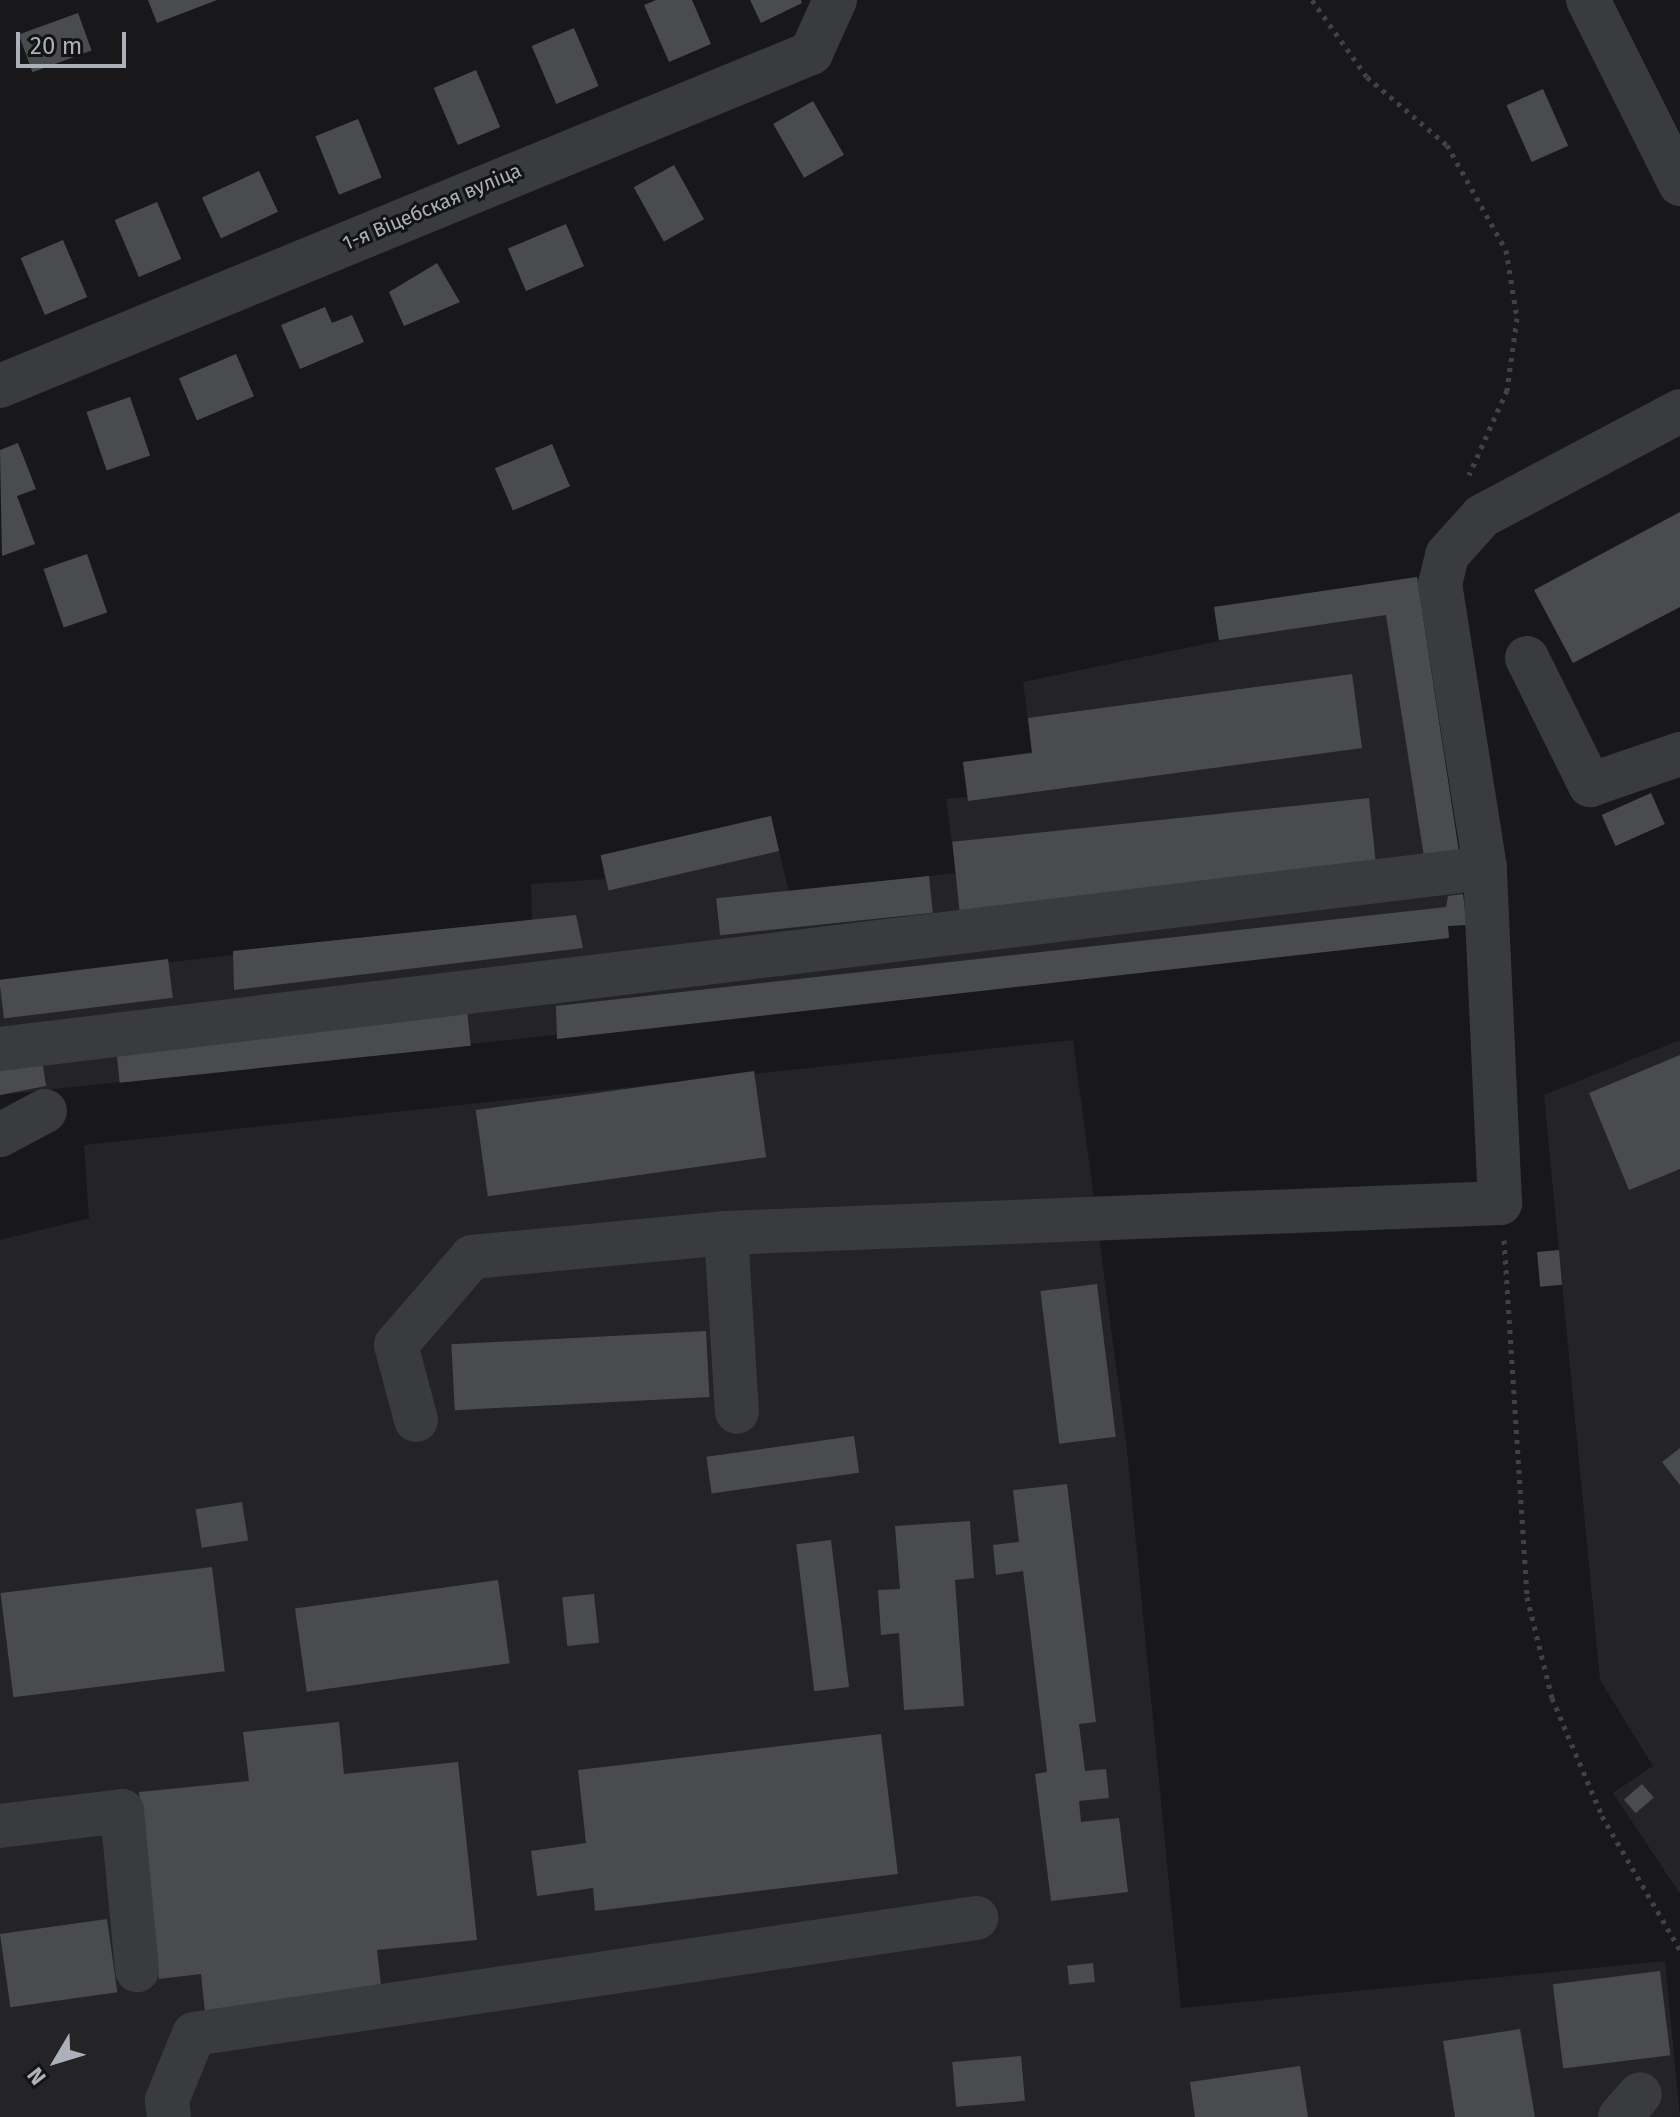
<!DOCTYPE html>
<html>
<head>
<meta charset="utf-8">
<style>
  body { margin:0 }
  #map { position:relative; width:1680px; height:2117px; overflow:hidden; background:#18181a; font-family:"Fira Sans",sans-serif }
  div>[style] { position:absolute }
  .built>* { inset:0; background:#242427 }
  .building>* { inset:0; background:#4a4b4f; transform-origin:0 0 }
  .path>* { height:5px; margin-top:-2.5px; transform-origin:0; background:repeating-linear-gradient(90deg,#404245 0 4px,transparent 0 10px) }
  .minor>* { height:44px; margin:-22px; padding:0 22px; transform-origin:22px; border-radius:22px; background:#3a3b3e }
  span { translate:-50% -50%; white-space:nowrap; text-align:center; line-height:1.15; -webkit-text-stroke:6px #131315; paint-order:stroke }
  .street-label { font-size:20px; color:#acb0b8 }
  .north { position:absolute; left:16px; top:2021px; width:80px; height:80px; -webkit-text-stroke:6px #131315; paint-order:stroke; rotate:232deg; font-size:22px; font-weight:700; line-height:32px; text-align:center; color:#acb0b8 }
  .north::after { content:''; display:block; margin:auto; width:28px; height:36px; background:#acb0b8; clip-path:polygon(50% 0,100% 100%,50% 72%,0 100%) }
  .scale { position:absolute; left:16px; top:32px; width:110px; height:36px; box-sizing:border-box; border:4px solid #acb0b8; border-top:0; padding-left:10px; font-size:24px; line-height:28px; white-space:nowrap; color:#acb0b8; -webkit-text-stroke:6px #131315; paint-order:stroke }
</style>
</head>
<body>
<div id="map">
  <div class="built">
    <i style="clip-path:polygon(1417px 577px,1467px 924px,1448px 926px,1449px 938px,0 1095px,0 982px,532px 920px,531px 884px,605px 879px,601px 856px,771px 816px,789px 892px,956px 873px,946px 799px,967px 797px,963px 762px,1032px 752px,1023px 682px,1219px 641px,1214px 607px)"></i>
    <i style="clip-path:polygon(1073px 1040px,1127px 1449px,1181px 2008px,1665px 1961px,1680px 2117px,0 2117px,0 1240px,89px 1218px,84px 1145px)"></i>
    <i style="clip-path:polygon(1680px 1040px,1680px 1894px,1613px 1793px,1653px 1766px,1600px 1680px,1544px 1095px)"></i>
  </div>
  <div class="building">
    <i style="clip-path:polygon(148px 0,217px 0,157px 23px)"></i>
    <i style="clip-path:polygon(656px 0,692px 0,711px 44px,669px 62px,644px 5px)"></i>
    <i style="clip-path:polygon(750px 0,801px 0,802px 3px,761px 23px)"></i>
    <i style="left:78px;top:13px;width:40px;height:63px;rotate:70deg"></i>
    <i style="left:574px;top:28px;width:63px;height:46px;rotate:67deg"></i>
    <i style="left:476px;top:70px;width:62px;height:46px;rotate:67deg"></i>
    <i style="left:1543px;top:89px;width:62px;height:40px;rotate:66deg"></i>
    <i style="left:813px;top:101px;width:62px;height:46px;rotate:60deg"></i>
    <i style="left:358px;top:119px;width:63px;height:46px;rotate:68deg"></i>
    <i style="left:674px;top:165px;width:62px;height:46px;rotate:61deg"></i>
    <i style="left:259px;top:171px;width:45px;height:63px;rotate:65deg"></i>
    <i style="left:157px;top:202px;width:62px;height:46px;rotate:67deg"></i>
    <i style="left:566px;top:224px;width:46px;height:63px;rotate:67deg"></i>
    <i style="left:63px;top:240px;width:62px;height:46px;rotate:67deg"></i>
    <i style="clip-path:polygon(437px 263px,460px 302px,404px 326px,389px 292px)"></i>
    <i style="clip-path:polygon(325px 307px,332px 323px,352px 315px,364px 342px,300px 369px,281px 325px)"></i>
    <i style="left:236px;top:354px;width:46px;height:62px;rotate:67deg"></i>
    <i style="left:130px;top:397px;width:62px;height:46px;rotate:71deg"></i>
    <i style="clip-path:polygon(18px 443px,36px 489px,17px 496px,35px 544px,2px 556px,0 450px)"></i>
    <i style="left:552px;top:444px;width:46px;height:62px;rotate:67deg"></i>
    <i style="clip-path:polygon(1680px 512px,1680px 607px,1573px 663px,1534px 590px)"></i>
    <i style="left:87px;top:554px;width:62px;height:46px;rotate:71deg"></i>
    <i style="clip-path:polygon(1417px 577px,1459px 852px,1424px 857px,1386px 615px,1219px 640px,1214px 607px)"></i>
    <i style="clip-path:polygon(1352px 674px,1362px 748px,968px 801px,963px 762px,1032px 753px,1028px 718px)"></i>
    <i style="left:1651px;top:793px;width:34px;height:54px;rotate:66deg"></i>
    <i style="left:1369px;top:798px;width:69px;height:419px;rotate:84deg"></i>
    <i style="left:771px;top:816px;width:36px;height:175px;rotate:77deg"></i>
    <i style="left:929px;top:876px;width:37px;height:214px;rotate:84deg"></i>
    <i style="clip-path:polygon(1463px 894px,1467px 925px,1448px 926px,1449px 938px,557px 1039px,556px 1006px,1446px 907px,1448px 896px)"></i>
    <i style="clip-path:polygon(576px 915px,583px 948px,234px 990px,233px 951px)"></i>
    <i style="left:168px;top:959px;width:39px;height:170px;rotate:83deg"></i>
    <i style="left:467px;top:1010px;width:36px;height:353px;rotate:84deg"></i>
    <i style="clip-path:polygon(1680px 1055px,1680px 1169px,1629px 1190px,1589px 1093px)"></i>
    <i style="clip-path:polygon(42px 1059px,46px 1086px,0 1095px,0 1065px)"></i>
    <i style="left:754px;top:1071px;width:87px;height:281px;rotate:82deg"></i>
    <i style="left:1559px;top:1250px;width:35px;height:22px;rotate:85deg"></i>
    <i style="left:1097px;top:1284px;width:154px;height:57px;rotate:83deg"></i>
    <i style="left:706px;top:1331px;width:66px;height:255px;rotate:87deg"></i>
    <i style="left:854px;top:1436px;width:37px;height:149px;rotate:82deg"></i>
    <i style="clip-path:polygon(1680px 1448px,1680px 1485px,1662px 1462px)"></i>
    <i style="clip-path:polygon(1067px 1484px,1096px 1722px,1079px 1724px,1085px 1771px,1106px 1769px,1109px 1798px,1079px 1801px,1081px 1822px,1119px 1818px,1128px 1892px,1051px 1901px,1035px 1774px,1047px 1772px,1023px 1571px,996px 1575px,993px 1545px,1019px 1542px,1013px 1490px)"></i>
    <i style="left:242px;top:1502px;width:39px;height:47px;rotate:81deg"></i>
    <i style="clip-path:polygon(970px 1521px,974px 1578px,955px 1580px,964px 1706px,904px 1710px,899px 1633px,881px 1635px,878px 1590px,900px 1589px,895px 1526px)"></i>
    <i style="left:831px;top:1540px;width:148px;height:35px;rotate:83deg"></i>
    <i style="left:212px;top:1567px;width:105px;height:213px;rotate:83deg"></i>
    <i style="left:498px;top:1580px;width:84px;height:205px;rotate:82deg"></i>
    <i style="left:594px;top:1594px;width:49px;height:32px;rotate:84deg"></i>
    <i style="clip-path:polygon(339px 1722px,344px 1774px,458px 1762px,477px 1940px,377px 1950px,382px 1994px,205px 2012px,201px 1974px,159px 1979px,139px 1792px,249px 1781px,243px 1732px)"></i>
    <i style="clip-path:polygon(881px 1734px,898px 1874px,595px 1911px,593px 1888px,537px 1896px,531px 1851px,586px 1843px,578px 1770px)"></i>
    <i style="left:1642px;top:1784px;width:18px;height:24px;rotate:49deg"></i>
    <i style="left:107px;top:1919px;width:74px;height:108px;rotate:82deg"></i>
    <i style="left:1093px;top:1963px;width:19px;height:26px;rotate:84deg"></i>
    <i style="left:1660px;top:1971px;width:85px;height:108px;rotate:83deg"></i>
    <i style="clip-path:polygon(1520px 2029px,1535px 2117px,1455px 2117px,1443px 2041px)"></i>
    <i style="left:1021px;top:2056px;width:45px;height:69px;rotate:85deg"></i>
    <i style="clip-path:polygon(1300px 2066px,1308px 2117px,1195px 2117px,1190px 2082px)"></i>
  </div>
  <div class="path">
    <i style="left:1312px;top:0;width:95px;rotate:54.5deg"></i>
    <i style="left:1367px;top:77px;width:105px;rotate:40.4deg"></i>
    <i style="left:1447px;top:145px;width:120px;rotate:60.7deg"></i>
    <i style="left:1506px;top:250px;width:69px;rotate:80.8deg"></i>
    <i style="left:1517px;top:318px;width:73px;rotate:97.9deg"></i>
    <i style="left:1507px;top:390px;width:93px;rotate:114.1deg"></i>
    <i style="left:1504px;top:1240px;width:358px;rotate:86.3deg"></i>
    <i style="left:1527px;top:1597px;width:104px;rotate:76.1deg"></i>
    <i style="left:1552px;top:1698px;width:128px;rotate:67deg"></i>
    <i style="left:1602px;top:1816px;width:155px;rotate:59.8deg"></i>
  </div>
  <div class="minor">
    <i style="left:1588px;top:0;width:206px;rotate:63.4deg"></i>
    <i style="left:0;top:386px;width:877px;rotate:-22.32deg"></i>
    <i style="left:811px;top:53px;width:58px;rotate:-65.6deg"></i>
    <i style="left:1527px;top:658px;width:142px;rotate:63.6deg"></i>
    <i style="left:1590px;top:785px;width:95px;rotate:-19deg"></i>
    <i style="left:0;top:1049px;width:1496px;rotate:-6.95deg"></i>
    <i style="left:0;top:1135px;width:51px;rotate:-28.1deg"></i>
    <i style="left:726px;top:1233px;width:179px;rotate:86.5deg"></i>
    <i style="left:416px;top:1420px;width:78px;rotate:-104.9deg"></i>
    <i style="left:396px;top:1345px;width:116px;rotate:-49.2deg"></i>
    <i style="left:472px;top:1257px;width:255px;rotate:-5.4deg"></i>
    <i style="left:726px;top:1233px;width:775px;rotate:-2.22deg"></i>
    <i style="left:1500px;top:1203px;width:335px;rotate:-92.6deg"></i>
    <i style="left:1485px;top:868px;width:288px;rotate:-99deg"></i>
    <i style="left:1440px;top:584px;width:30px;rotate:-76deg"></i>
    <i style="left:1447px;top:555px;width:52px;rotate:-48.1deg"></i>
    <i style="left:1482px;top:516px;width:224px;rotate:-27.9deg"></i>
    <i style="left:0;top:1826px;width:123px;rotate:-7deg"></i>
    <i style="left:122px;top:1811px;width:160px;rotate:84.6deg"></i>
    <i style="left:169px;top:2117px;width:17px;rotate:-97deg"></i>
    <i style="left:167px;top:2100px;width:71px;rotate:-67.8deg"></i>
    <i style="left:194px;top:2034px;width:791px;rotate:-8.44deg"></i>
    <i style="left:1620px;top:2117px;width:30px;rotate:-49deg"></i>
  </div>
  <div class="street-label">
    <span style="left:432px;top:207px;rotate:-23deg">1-я Віцебская вуліца</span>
  </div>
  <div class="north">N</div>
  <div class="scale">20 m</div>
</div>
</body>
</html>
